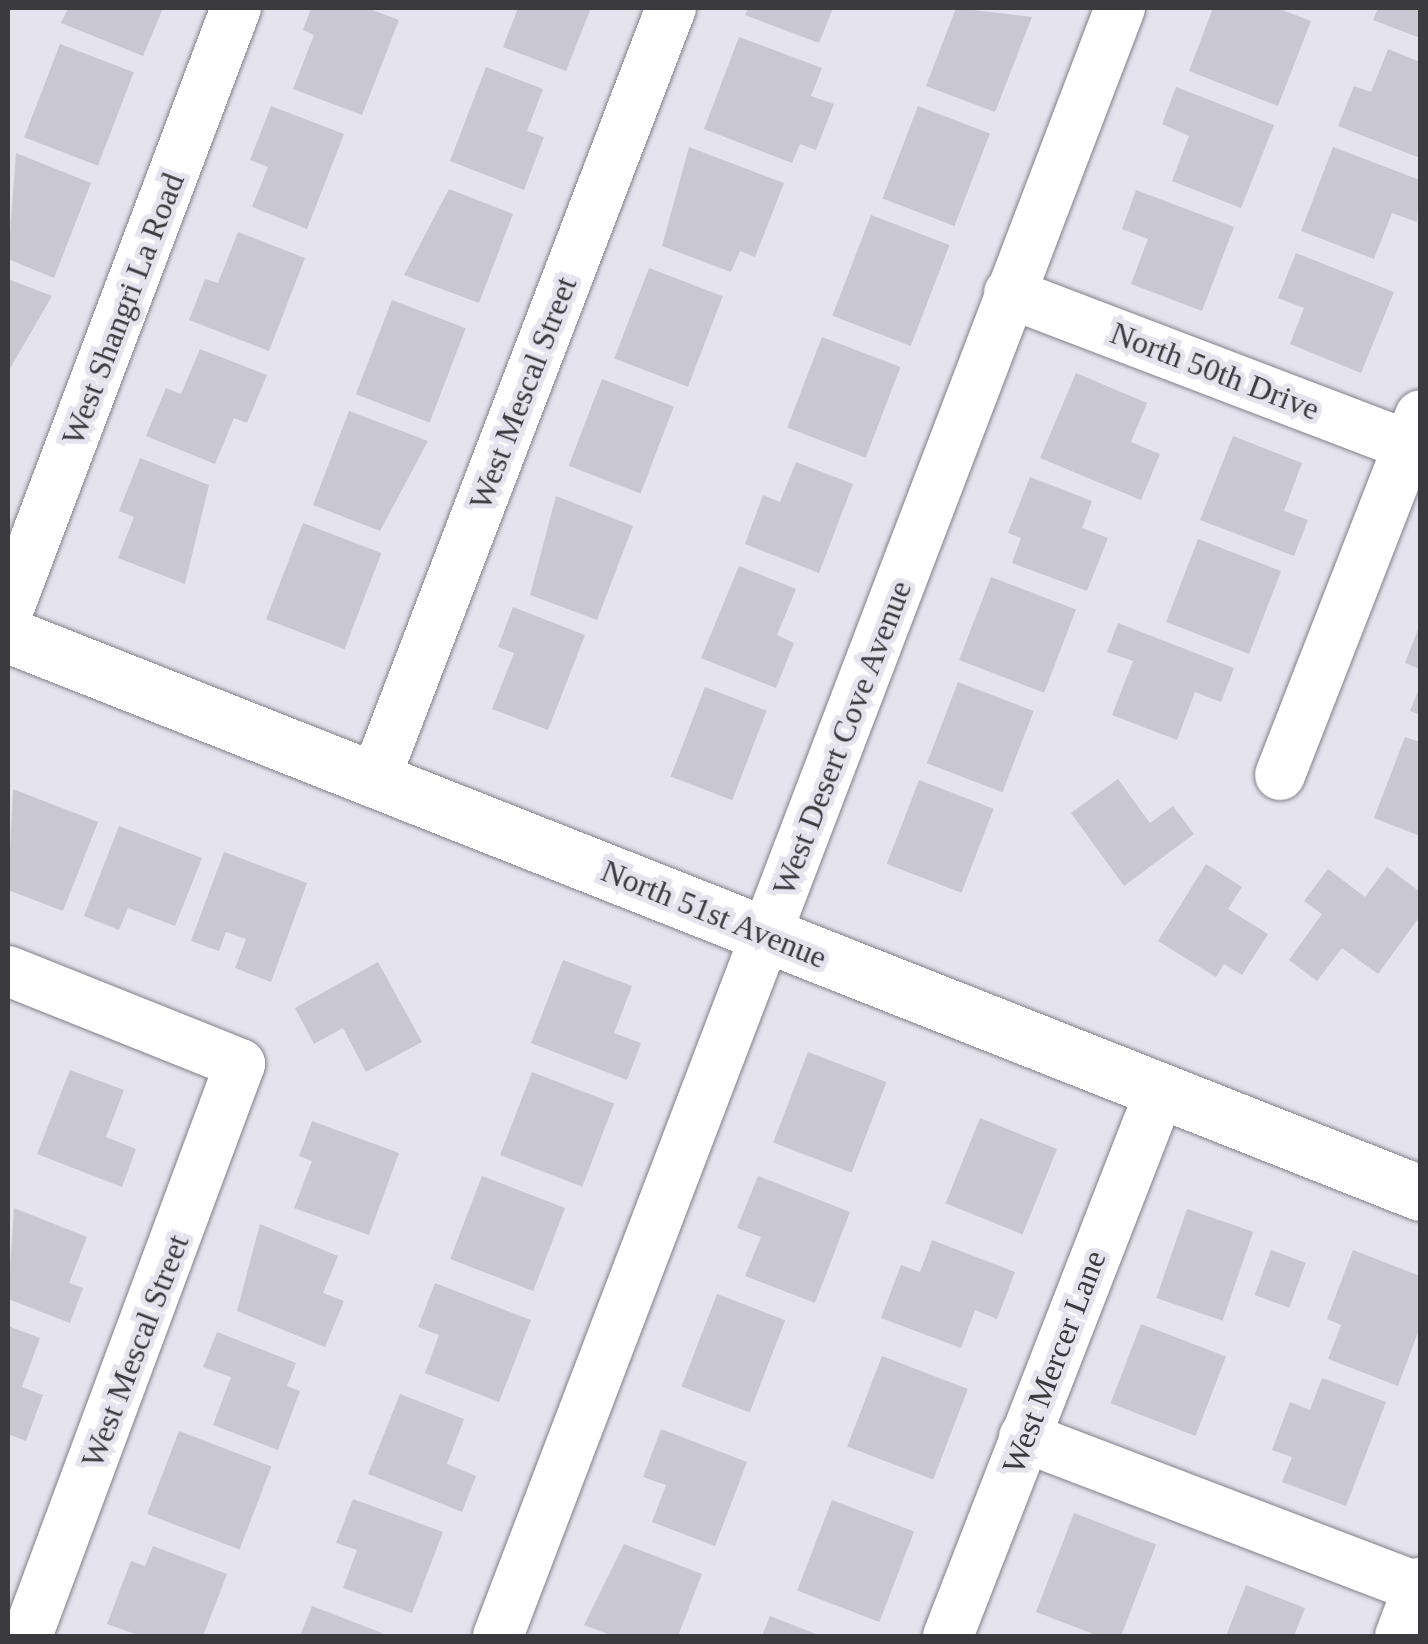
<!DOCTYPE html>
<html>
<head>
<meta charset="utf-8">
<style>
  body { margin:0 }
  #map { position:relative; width:1428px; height:1644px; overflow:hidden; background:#e4e3ee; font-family:Georgia,serif }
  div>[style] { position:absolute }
  .building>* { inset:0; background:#c9c8d2; transform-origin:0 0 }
  .roads { filter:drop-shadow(0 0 2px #81818a) drop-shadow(0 0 2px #81818a) }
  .minor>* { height:50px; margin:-25px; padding:0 25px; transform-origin:25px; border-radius:25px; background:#fff }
  .major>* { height:55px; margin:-27.5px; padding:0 27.5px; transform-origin:27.5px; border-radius:27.5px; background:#fff }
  span { translate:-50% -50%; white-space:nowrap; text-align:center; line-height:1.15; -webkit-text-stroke:10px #e4e3ee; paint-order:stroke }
  .street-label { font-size:32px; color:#3b3b3f }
  .frame { position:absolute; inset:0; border:10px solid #3b3b3f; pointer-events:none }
</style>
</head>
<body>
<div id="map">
  <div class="building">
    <i style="clip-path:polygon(68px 8px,163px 8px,143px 56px,61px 23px)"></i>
    <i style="clip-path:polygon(311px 8px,367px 8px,399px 20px,362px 115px,293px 89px,314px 35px,303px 30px)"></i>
    <i style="clip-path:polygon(518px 8px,591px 8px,566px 71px,503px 47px)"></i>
    <i style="clip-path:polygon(748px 8px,833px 8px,819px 43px,745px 15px)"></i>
    <i style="clip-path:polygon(956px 8px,1032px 17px,995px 112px,926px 86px)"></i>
    <i style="clip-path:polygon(1213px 8px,1277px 8px,1311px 21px,1278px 106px,1189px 71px)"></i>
    <i style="clip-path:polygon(1378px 8px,1420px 8px,1420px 38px,1373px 20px)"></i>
    <i style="clip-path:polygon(739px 37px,822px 68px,811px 96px,834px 104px,816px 150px,800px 144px,792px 163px,704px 129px)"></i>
    <i style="left:60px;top:44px;width:79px;height:100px;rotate:21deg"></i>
    <i style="clip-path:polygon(1388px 49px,1420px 62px,1420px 158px,1338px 126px,1354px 86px,1371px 92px)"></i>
    <i style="clip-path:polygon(486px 67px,543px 89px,527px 131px,544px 137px,524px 190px,450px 161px)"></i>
    <i style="clip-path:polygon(1176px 87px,1274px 125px,1241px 208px,1172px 181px,1189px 136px,1162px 124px)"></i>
    <i style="clip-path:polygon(271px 106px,344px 134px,307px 229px,252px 207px,268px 167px,250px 160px)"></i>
    <i style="left:918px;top:106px;width:77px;height:99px;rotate:21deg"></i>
    <i style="clip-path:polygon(689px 147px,784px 183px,755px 257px,740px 251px,731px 272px,662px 246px)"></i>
    <i style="clip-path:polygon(1333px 147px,1420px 180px,1417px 222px,1392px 213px,1374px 259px,1301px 231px)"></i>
    <i style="clip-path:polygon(16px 153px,91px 183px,54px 278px,8px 259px)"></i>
    <i style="clip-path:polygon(449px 189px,513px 214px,479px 303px,404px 275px)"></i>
    <i style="clip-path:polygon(1136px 190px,1234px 227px,1202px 311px,1131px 284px,1148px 239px,1122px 229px)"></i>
    <i style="left:871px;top:215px;width:84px;height:108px;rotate:21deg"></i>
    <i style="clip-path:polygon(238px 232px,305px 258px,269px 351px,189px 320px,205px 279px,218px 283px)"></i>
    <i style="clip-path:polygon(1296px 253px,1394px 292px,1361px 373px,1290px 344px,1304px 308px,1278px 298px)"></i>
    <i style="left:649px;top:268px;width:79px;height:97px;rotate:21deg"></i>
    <i style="clip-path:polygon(8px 279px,52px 296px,8px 372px)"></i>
    <i style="left:392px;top:300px;width:79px;height:101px;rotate:21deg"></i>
    <i style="left:822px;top:337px;width:84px;height:97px;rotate:21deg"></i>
    <i style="clip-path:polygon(200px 349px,267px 375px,247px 423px,234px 418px,215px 464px,146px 436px,166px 388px,181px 394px)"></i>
    <i style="clip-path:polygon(1076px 373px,1147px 403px,1131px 442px,1160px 454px,1141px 500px,1040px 458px)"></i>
    <i style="left:602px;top:379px;width:77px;height:93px;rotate:21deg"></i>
    <i style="clip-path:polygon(349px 411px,428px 441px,380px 531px,313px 505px)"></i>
    <i style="clip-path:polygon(1233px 436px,1302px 463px,1284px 511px,1308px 520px,1294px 556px,1200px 520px)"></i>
    <i style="clip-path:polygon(140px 458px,209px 485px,185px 584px,118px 558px,134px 517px,119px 511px)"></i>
    <i style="clip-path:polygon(796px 462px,853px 484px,819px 573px,745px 544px,763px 495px,780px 502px)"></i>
    <i style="clip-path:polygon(1030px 477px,1092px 501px,1082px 528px,1108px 538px,1087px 591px,1012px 563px,1021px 538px,1008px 533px)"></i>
    <i style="clip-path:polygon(556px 496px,633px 526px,597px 620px,530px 595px)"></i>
    <i style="left:303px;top:523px;width:84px;height:103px;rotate:21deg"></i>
    <i style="left:1198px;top:539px;width:89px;height:89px;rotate:21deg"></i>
    <i style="clip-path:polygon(739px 566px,796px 589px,777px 635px,794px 643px,776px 688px,701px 658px)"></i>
    <i style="left:991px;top:577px;width:91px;height:89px;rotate:21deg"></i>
    <i style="clip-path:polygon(513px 607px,585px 635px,548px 730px,492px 709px,514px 653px,498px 647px)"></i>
    <i style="clip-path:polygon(1118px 623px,1234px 668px,1221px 702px,1195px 692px,1177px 740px,1112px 715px,1133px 661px,1107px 652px)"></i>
    <i style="clip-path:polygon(1420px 624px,1420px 669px,1405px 663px)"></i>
    <i style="left:958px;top:682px;width:81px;height:87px;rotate:21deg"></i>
    <i style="clip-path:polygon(1420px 686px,1420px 715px,1410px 711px)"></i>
    <i style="left:705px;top:687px;width:66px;height:96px;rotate:21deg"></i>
    <i style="clip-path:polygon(1405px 737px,1420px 742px,1420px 836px,1374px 818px)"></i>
    <i style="clip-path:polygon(1118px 779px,1150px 823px,1173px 806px,1194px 834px,1124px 886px,1071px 813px)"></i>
    <i style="left:919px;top:780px;width:80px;height:90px;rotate:21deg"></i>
    <i style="clip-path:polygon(13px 789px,98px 822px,63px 911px,8px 890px)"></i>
    <i style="clip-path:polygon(119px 826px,202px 858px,175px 926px,128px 908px,119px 930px,84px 916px)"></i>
    <i style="clip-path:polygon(224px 852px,307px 883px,271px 982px,235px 968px,246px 939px,226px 932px,219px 951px,191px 941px)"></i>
    <i style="clip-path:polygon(1206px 864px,1242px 887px,1228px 909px,1268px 934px,1242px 975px,1224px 964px,1216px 977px,1158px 941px)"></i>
    <i style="clip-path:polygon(1387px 867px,1420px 892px,1420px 916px,1378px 974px,1342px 948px,1317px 981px,1289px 960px,1322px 914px,1304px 901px,1328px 869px,1365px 897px)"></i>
    <i style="clip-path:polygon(563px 960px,632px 986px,614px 1033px,641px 1043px,627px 1080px,531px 1043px)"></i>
    <i style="clip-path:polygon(378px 962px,422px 1042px,366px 1072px,343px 1028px,314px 1044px,295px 1008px)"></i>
    <i style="left:808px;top:1052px;width:84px;height:97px;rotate:21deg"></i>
    <i style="clip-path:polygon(70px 1070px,124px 1090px,106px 1137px,136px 1149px,122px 1187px,37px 1154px)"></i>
    <i style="left:532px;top:1072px;width:88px;height:89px;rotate:21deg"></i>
    <i style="left:980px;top:1118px;width:83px;height:92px;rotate:22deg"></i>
    <i style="clip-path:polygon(312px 1121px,399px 1153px,369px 1235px,294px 1208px,312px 1161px,299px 1156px)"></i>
    <i style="left:482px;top:1176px;width:89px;height:89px;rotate:21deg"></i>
    <i style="clip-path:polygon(758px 1176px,850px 1212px,815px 1303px,745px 1276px,761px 1237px,737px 1228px)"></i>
    <i style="clip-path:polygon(14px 1208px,87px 1237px,69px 1283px,83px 1288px,70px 1323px,8px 1299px)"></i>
    <i style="left:1187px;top:1209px;width:70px;height:94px;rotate:19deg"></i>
    <i style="clip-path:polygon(260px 1224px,338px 1256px,323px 1293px,344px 1301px,325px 1347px,237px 1311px)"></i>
    <i style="clip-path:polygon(932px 1240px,1015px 1272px,997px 1319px,975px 1310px,961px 1348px,881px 1318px,901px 1265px,920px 1272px)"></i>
    <i style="left:1271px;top:1250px;width:37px;height:48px;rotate:20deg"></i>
    <i style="clip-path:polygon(1353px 1250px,1420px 1276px,1420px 1327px,1398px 1386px,1328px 1359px,1341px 1325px,1327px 1319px)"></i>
    <i style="clip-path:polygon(435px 1283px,531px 1320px,499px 1402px,425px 1373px,439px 1335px,418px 1327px)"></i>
    <i style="left:717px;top:1294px;width:73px;height:99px;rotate:21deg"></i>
    <i style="left:1141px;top:1324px;width:91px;height:85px;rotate:21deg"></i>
    <i style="clip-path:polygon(8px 1326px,40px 1338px,22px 1387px,43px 1395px,26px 1441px,8px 1434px)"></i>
    <i style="clip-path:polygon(217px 1332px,296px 1363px,287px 1386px,300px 1391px,278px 1450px,213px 1425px,231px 1377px,203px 1367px)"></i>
    <i style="left:882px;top:1356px;width:92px;height:97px;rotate:21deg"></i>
    <i style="clip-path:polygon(1322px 1378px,1386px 1402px,1346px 1506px,1282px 1482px,1292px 1457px,1272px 1450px,1290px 1402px,1310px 1410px)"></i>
    <i style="clip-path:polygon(400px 1394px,464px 1419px,447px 1464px,476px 1476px,462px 1512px,368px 1474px)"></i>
    <i style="clip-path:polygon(661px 1429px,747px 1462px,715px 1546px,652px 1522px,666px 1485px,643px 1477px)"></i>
    <i style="left:179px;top:1431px;width:99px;height:89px;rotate:21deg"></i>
    <i style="clip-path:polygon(353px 1499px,443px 1532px,412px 1613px,343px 1588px,357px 1550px,336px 1543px)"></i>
    <i style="left:832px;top:1500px;width:88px;height:97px;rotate:21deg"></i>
    <i style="left:1074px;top:1513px;width:88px;height:106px;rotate:21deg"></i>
    <i style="clip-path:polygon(624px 1544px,702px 1574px,678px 1636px,613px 1636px,584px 1625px)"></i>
    <i style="clip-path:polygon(153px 1546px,227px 1574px,203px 1636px,141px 1636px,107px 1624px,131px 1561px,145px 1566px)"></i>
    <i style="clip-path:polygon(1246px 1585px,1305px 1608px,1294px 1636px,1226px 1636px)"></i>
    <i style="clip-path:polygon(312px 1606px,382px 1633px,381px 1636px,300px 1636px)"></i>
    <i style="clip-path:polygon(770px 1616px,821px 1636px,762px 1636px)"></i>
  </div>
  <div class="roads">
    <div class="minor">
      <i style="left:1009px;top:293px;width:440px;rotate:20.9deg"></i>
      <i style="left:8px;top:611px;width:645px;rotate:-69.29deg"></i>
      <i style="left:1280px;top:775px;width:386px;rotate:-68.7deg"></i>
      <i style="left:375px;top:779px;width:826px;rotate:-69deg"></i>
      <i style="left:8px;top:971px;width:250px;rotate:21.8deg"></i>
      <i style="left:240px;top:1064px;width:610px;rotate:110.42deg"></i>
      <i style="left:1024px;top:1437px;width:423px;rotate:20.9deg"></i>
      <i style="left:498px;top:1636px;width:1743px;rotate:-69.09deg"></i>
      <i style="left:948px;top:1636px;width:587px;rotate:-68.72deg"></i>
      <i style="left:1400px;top:1636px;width:57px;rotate:-69.3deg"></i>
    </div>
    <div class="major">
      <i style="left:8px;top:635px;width:1518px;rotate:21.56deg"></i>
    </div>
  </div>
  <div class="street-label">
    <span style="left:123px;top:309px;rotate:-69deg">West Shangri La Road</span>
    <span style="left:1215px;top:371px;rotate:21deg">North 50th Drive</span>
    <span style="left:523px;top:393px;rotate:-69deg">West Mescal Street</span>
    <span style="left:842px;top:738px;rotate:-69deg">West Desert Cove Avenue</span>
    <span style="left:714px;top:914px;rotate:22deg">North 51st Avenue</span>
    <span style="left:135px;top:1351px;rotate:-69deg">West Mescal Street</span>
    <span style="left:1054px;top:1362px;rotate:-69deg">West Mercer Lane</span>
  </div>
  <div class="frame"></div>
</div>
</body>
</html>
